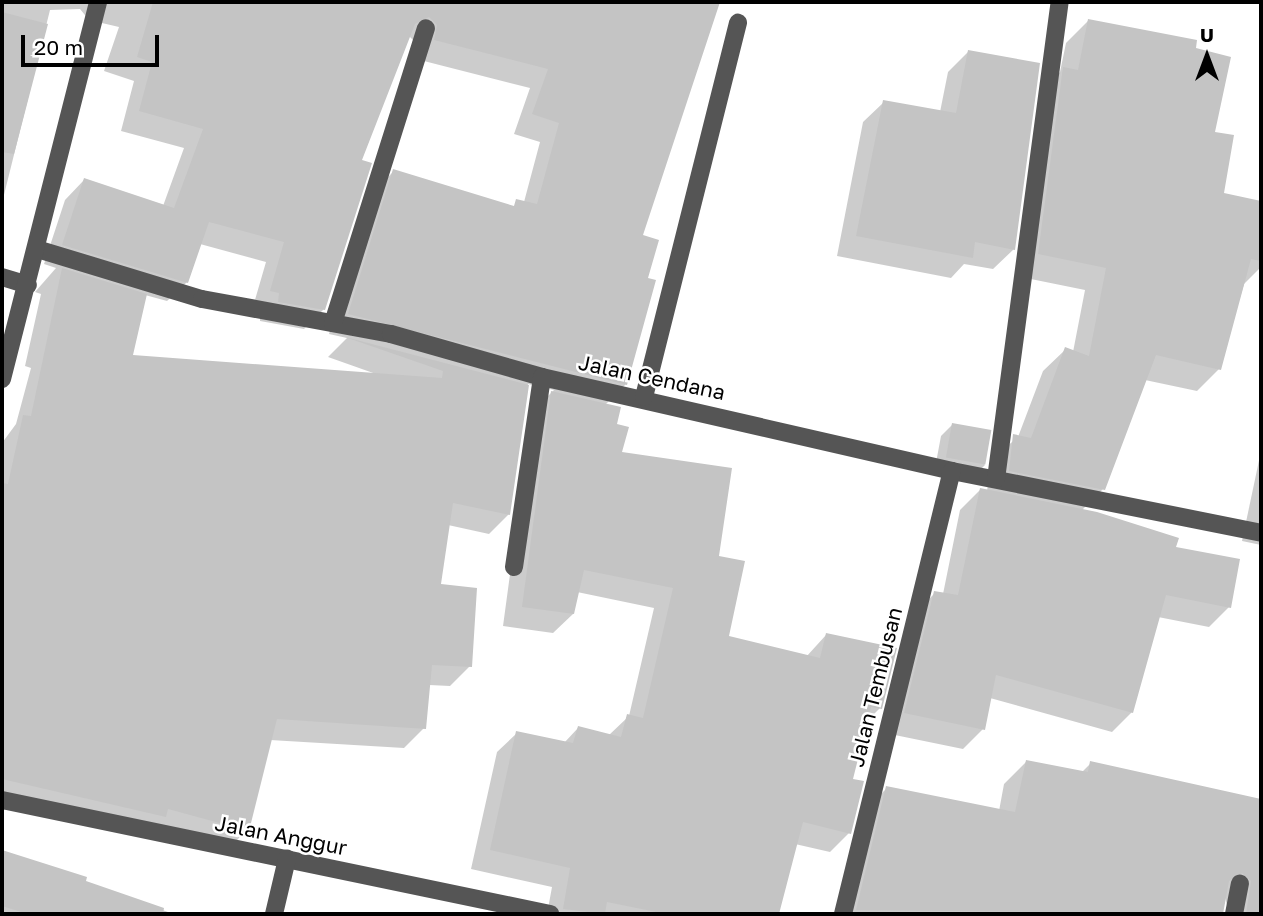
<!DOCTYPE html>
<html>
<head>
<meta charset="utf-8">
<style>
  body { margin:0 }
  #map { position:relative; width:1263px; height:916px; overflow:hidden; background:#fff; font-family:"Golos Text",sans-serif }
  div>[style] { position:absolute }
  .shadow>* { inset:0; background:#0003 }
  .building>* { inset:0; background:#c4c4c4; transform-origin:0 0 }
  .minor>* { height:18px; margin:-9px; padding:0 9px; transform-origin:9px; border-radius:9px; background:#555 }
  span { translate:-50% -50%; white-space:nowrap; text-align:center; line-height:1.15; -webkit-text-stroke:5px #fff; paint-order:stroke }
  .street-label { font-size:21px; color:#000 }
  .frame { position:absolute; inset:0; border:4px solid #000; pointer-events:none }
  .north { position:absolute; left:1172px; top:21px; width:70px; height:70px; -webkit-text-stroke:5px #fff; paint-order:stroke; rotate:0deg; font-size:19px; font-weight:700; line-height:28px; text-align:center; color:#000 }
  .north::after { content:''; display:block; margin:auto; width:24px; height:32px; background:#000; clip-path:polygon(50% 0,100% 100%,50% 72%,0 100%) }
  .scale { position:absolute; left:21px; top:35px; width:138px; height:32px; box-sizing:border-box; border:4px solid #000; border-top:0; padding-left:9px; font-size:21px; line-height:24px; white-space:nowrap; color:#000; -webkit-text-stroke:5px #fff; paint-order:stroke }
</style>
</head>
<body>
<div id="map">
  <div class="shadow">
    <i style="clip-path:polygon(evenodd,2px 2px,717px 2px,641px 237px,646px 279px,626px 384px,605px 405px,620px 454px,717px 557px,726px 637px,806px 657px,826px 635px,880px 708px,865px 723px,851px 780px,849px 833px,830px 852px,795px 844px,777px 914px,547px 914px,552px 887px,471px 869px,497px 752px,517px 733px,564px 743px,578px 728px,608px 736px,629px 716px,654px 608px,577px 592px,573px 614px,553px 633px,503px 626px,532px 412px,554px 390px,528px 384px,509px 514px,489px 534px,448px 525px,439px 585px,470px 666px,450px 686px,429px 685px,424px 728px,404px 748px,270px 740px,247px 830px,227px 850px,9px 805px,2px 812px,2px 443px,16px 424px,31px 368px,25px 366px,41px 294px,35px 292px,56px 268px,44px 264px,65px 200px,84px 180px,163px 206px,184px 148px,121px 131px,134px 81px,104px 71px,119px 27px,89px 20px,80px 9px,50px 10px,2px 203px,2px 2px,409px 36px,418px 45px,416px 59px,530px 88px,514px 134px,540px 142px,524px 202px,511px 207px,394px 171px,374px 191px,329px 334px,347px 338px,328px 357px,376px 374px,131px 356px,145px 295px,167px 301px,187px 282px,200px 244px,266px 262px,252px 310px,260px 312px,260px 321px,304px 329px,324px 309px,360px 161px,409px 36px)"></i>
    <i style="clip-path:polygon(1089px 20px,1194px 50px,1222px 194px,1261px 203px,1261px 267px,1244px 284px,1219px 369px,1197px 391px,1145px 380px,1103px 489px,1082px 510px,1174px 548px,1229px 607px,1209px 627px,1158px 617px,1132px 712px,1112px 732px,990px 698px,983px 729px,963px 749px,885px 733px,915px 613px,935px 593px,943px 594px,960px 510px,980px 490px,987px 491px,992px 459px,1018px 437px,1043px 371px,1066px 349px,1073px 352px,1085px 290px,1016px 276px,1041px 91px,1060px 72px,1066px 43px)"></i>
    <i style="clip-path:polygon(968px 52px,1014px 249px,993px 269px,964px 264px,951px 278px,837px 256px,863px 122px,884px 102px,940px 112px,948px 72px)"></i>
    <i style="clip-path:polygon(952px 425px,985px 465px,974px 476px,935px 468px,941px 436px)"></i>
    <i style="clip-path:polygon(1261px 451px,1261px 545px,1242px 541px)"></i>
    <i style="clip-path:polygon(1026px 762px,1081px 773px,1091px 763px,1261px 810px,1261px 914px,1229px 914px,1225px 897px,1222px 914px,839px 914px,864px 811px,887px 788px,999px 811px,1004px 784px)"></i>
    <i style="clip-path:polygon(2px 853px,168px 912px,179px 914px,2px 914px)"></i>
  </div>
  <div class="building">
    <i style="clip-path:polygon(153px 2px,720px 2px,643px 235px,659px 240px,648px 278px,656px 280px,627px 385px,348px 314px,393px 169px,514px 206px,516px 199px,537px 204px,559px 123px,532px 114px,548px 69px,434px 40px,437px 25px,429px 17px,415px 24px,362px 160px,372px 163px,325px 310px,278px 302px,279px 293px,270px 291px,284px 242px,209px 222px,188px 283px,62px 245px,84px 178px,174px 208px,203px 129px,139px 111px,152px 62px,137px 57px)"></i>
    <i style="clip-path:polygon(2px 12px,48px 24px,14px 154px,2px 152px)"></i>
    <i style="clip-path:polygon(1088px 19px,1197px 40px,1196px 48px,1231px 57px,1215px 132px,1234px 135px,1224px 193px,1261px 201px,1261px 261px,1251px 259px,1221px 370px,1156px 355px,1105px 490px,1009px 471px,1013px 434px,1031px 438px,1065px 347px,1089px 356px,1106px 268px,1038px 254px,1063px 67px,1078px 70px)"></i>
    <i style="clip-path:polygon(968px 50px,1040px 63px,1015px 250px,975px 242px,973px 258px,856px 236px,883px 100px,956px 113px)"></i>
    <i style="clip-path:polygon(62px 268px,147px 294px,133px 355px,442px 378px,443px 371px,345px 337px,529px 385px,510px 515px,453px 503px,441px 584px,477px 588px,472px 667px,432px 665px,426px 729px,277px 719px,249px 831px,168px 809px,166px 817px,2px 779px,2px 483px,8px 484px,23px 415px,31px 416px)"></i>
    <i style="clip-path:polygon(551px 391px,621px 407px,617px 424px,629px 427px,622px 452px,732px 468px,719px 556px,745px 561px,729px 636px,820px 658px,826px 633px,897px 648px,882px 709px,871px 707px,853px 779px,864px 781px,851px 834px,803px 822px,779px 914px,666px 914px,607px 902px,605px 914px,563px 909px,570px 868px,490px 850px,516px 731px,573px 743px,578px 726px,621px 737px,627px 714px,643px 718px,673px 588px,584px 570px,574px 614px,522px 607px)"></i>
    <i style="left:952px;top:423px;width:40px;height:35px;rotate:10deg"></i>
    <i style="clip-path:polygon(980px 488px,1097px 512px,1179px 538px,1176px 547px,1240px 559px,1231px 608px,1166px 595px,1133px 713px,996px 675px,985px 730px,904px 713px,934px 591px,958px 595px)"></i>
    <i style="clip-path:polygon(1026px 760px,1088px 772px,1090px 761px,1261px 799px,1261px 914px,1246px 914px,1251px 881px,1242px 873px,1229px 881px,1223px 914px,856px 910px,886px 786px,1015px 812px)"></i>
    <i style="clip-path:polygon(2px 850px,87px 877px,86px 881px,164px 908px,163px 914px,28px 914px,2px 906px)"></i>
  </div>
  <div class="minor">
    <i style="left:37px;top:249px;width:172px;rotate:16.9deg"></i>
    <i style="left:202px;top:299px;width:192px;rotate:10.5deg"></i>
    <i style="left:391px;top:334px;width:157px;rotate:15.9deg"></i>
    <i style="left:542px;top:377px;width:421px;rotate:12.9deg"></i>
    <i style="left:952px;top:471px;width:315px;rotate:11.3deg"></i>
    <i style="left:2px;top:277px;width:27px;rotate:17deg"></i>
    <i style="left:333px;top:323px;width:309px;rotate:-72.5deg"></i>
    <i style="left:2px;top:379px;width:389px;rotate:-75.7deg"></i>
    <i style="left:644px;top:397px;width:386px;rotate:-75.9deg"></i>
    <i style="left:996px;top:479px;width:481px;rotate:-82.4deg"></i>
    <i style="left:514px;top:567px;width:192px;rotate:-81.6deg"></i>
    <i style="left:2px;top:800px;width:560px;rotate:11.75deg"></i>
    <i style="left:274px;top:914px;width:57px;rotate:-76.7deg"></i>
    <i style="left:843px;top:914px;width:456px;rotate:-76.2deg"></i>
    <i style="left:1234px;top:914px;width:31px;rotate:-79deg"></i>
  </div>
  <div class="street-label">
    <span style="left:652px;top:377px;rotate:12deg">Jalan Cendana</span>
    <span style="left:875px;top:687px;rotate:-76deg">Jalan Tembusan</span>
    <span style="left:281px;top:835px;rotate:11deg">Jalan Anggur</span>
  </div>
  <div class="frame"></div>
  <div class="north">U</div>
  <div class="scale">20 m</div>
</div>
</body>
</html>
